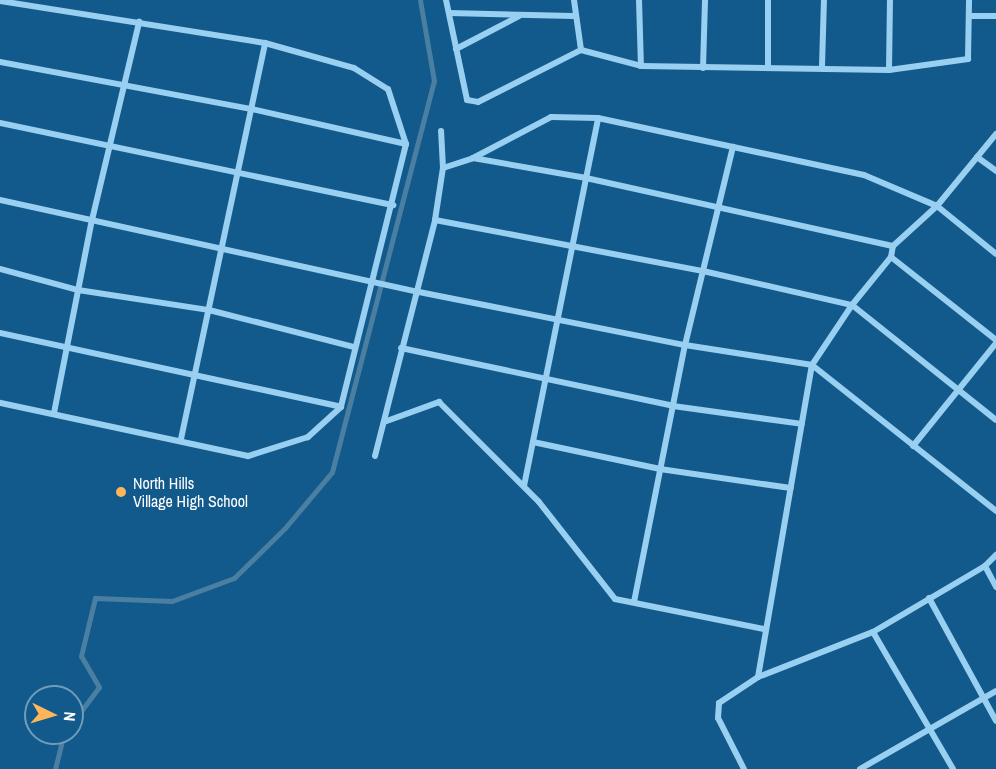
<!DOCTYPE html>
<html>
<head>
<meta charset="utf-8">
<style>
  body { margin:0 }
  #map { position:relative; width:996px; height:769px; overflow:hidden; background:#125a8b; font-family:"Archivo Narrow",sans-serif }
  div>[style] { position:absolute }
  .stream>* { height:5px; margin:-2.5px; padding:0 2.5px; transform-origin:2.5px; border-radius:2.5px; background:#4a7fa2 }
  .minor>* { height:6px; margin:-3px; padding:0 3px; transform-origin:3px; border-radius:3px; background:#99cff1 }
  .dots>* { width:16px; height:16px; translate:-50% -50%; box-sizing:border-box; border:3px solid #125a8b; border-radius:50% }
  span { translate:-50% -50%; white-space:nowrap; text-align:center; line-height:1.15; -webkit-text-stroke:4.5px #125a8b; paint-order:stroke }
  .poi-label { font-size:16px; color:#fff }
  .left { translate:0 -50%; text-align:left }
  .north { position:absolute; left:24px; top:685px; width:60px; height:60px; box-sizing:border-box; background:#125a8b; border:2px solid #719cb9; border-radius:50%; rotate:95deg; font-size:16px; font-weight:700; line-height:24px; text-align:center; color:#fff }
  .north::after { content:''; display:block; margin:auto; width:21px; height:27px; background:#ffb559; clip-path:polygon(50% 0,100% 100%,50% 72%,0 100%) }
</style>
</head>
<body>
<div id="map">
  <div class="stream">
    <i style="left:72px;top:723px;width:45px;rotate:-53.1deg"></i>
    <i style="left:99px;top:687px;width:36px;rotate:-120deg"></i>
    <i style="left:81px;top:656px;width:60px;rotate:-76.4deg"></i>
    <i style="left:95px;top:598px;width:77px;rotate:2.2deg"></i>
    <i style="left:172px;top:601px;width:66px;rotate:-20.4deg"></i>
    <i style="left:234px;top:578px;width:71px;rotate:-44.4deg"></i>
    <i style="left:285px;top:528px;width:73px;rotate:-50deg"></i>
    <i style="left:332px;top:472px;width:404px;rotate:-75.4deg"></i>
    <i style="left:434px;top:81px;width:82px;rotate:-99.8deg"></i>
    <i style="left:55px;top:769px;width:37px;rotate:-76deg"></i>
  </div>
  <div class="minor">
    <i style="left:446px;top:0;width:102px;rotate:78.1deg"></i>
    <i style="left:467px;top:100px;width:11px;rotate:10deg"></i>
    <i style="left:478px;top:102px;width:115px;rotate:-26.8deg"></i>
    <i style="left:581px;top:50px;width:62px;rotate:14.9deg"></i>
    <i style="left:641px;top:66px;width:248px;rotate:0.9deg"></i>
    <i style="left:889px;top:70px;width:80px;rotate:-7.9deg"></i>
    <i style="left:968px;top:59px;width:59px;rotate:-89deg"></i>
    <i style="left:574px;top:0;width:50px;rotate:82deg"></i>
    <i style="left:639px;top:0;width:66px;rotate:88.3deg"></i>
    <i style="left:0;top:1px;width:268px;rotate:9deg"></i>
    <i style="left:265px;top:43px;width:92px;rotate:15.7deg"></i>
    <i style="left:354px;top:68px;width:40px;rotate:32deg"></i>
    <i style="left:388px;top:89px;width:58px;rotate:71.9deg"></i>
    <i style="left:406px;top:144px;width:271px;rotate:103.9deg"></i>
    <i style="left:341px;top:407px;width:45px;rotate:137.7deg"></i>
    <i style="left:308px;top:437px;width:63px;rotate:162.4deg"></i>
    <i style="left:248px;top:456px;width:254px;rotate:-167.9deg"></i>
    <i style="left:449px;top:13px;width:124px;rotate:1.4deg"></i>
    <i style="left:969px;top:16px;width:27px"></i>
    <i style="left:456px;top:49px;width:71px;rotate:-27.6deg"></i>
    <i style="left:0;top:62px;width:256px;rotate:10.6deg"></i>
    <i style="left:252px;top:109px;width:158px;rotate:12.8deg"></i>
    <i style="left:768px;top:66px;width:66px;rotate:-90deg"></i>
    <i style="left:822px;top:66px;width:66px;rotate:-88.3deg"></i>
    <i style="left:703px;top:68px;width:68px;rotate:-88.3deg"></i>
    <i style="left:889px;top:70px;width:70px;rotate:-89.2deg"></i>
    <i style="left:0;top:123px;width:402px;rotate:11.8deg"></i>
    <i style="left:977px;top:157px;width:24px;rotate:36deg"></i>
    <i style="left:473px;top:158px;width:115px;rotate:10deg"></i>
    <i style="left:586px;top:178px;width:314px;rotate:12.5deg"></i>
    <i style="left:443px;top:168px;width:32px;rotate:-18deg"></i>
    <i style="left:473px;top:158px;width:88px;rotate:-27.7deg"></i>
    <i style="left:551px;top:117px;width:47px;rotate:1.2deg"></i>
    <i style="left:598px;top:118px;width:272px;rotate:12.1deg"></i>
    <i style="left:864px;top:175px;width:79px;rotate:23deg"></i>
    <i style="left:937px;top:206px;width:76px;rotate:39.1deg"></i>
    <i style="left:0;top:200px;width:429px;rotate:12.4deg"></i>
    <i style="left:419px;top:292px;width:271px;rotate:11.3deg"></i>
    <i style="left:685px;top:345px;width:129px;rotate:8.9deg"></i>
    <i style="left:812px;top:365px;width:235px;rotate:38.4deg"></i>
    <i style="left:435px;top:220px;width:273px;rotate:10.8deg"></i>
    <i style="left:703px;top:271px;width:153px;rotate:12.9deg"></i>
    <i style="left:852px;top:305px;width:184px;rotate:38.6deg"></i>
    <i style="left:891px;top:257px;width:134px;rotate:38.3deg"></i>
    <i style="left:0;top:269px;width:81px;rotate:15.1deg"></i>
    <i style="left:78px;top:290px;width:133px;rotate:8.7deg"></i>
    <i style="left:209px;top:310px;width:150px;rotate:14.3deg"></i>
    <i style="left:0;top:333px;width:349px;rotate:12.2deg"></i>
    <i style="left:401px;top:348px;width:278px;rotate:12deg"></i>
    <i style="left:673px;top:406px;width:130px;rotate:7.9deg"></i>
    <i style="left:54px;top:413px;width:197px;rotate:-78.9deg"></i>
    <i style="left:92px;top:220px;width:204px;rotate:-76.6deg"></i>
    <i style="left:384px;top:422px;width:59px;rotate:-20deg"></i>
    <i style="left:439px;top:402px;width:141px;rotate:45deg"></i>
    <i style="left:539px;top:502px;width:123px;rotate:51.9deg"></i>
    <i style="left:615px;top:599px;width:152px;rotate:11.4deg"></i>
    <i style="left:181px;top:439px;width:405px;rotate:-78deg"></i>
    <i style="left:533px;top:442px;width:130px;rotate:12deg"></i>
    <i style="left:660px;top:469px;width:132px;rotate:8.3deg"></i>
    <i style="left:913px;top:446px;width:132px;rotate:-51.1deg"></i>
    <i style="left:375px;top:456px;width:244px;rotate:-75.7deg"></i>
    <i style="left:435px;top:220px;width:53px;rotate:-81.3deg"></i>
    <i style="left:443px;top:168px;width:37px;rotate:-93deg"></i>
    <i style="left:524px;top:486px;width:375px;rotate:-78.6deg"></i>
    <i style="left:985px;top:566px;width:24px;rotate:62deg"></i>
    <i style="left:929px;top:598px;width:140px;rotate:61.4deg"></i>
    <i style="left:634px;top:602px;width:262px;rotate:-78.8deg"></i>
    <i style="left:685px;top:345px;width:204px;rotate:-76.4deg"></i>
    <i style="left:873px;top:632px;width:159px;rotate:59.7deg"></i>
    <i style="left:758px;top:677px;width:317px;rotate:-80.2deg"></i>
    <i style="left:812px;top:365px;width:72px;rotate:-56.3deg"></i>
    <i style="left:852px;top:305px;width:62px;rotate:-50.9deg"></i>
    <i style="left:891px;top:257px;width:11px;rotate:-80deg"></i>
    <i style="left:893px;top:246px;width:59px;rotate:-42.3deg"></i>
    <i style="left:937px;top:206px;width:93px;rotate:-50.7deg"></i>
    <i style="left:744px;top:769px;width:57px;rotate:-117deg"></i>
    <i style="left:718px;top:718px;width:15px;rotate:-86deg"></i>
    <i style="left:719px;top:703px;width:47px;rotate:-33.7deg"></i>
    <i style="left:758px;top:677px;width:123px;rotate:-21.4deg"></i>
    <i style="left:873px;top:632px;width:130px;rotate:-30.5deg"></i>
    <i style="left:985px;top:566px;width:16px;rotate:-45deg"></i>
    <i style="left:860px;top:769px;width:157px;rotate:-29.8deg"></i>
  </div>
  <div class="dots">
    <i style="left:121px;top:492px;background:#ffb559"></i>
  </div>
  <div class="poi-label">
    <span class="left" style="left:133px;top:492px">North Hills<br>Village High School</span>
  </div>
  <div class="north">N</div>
</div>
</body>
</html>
